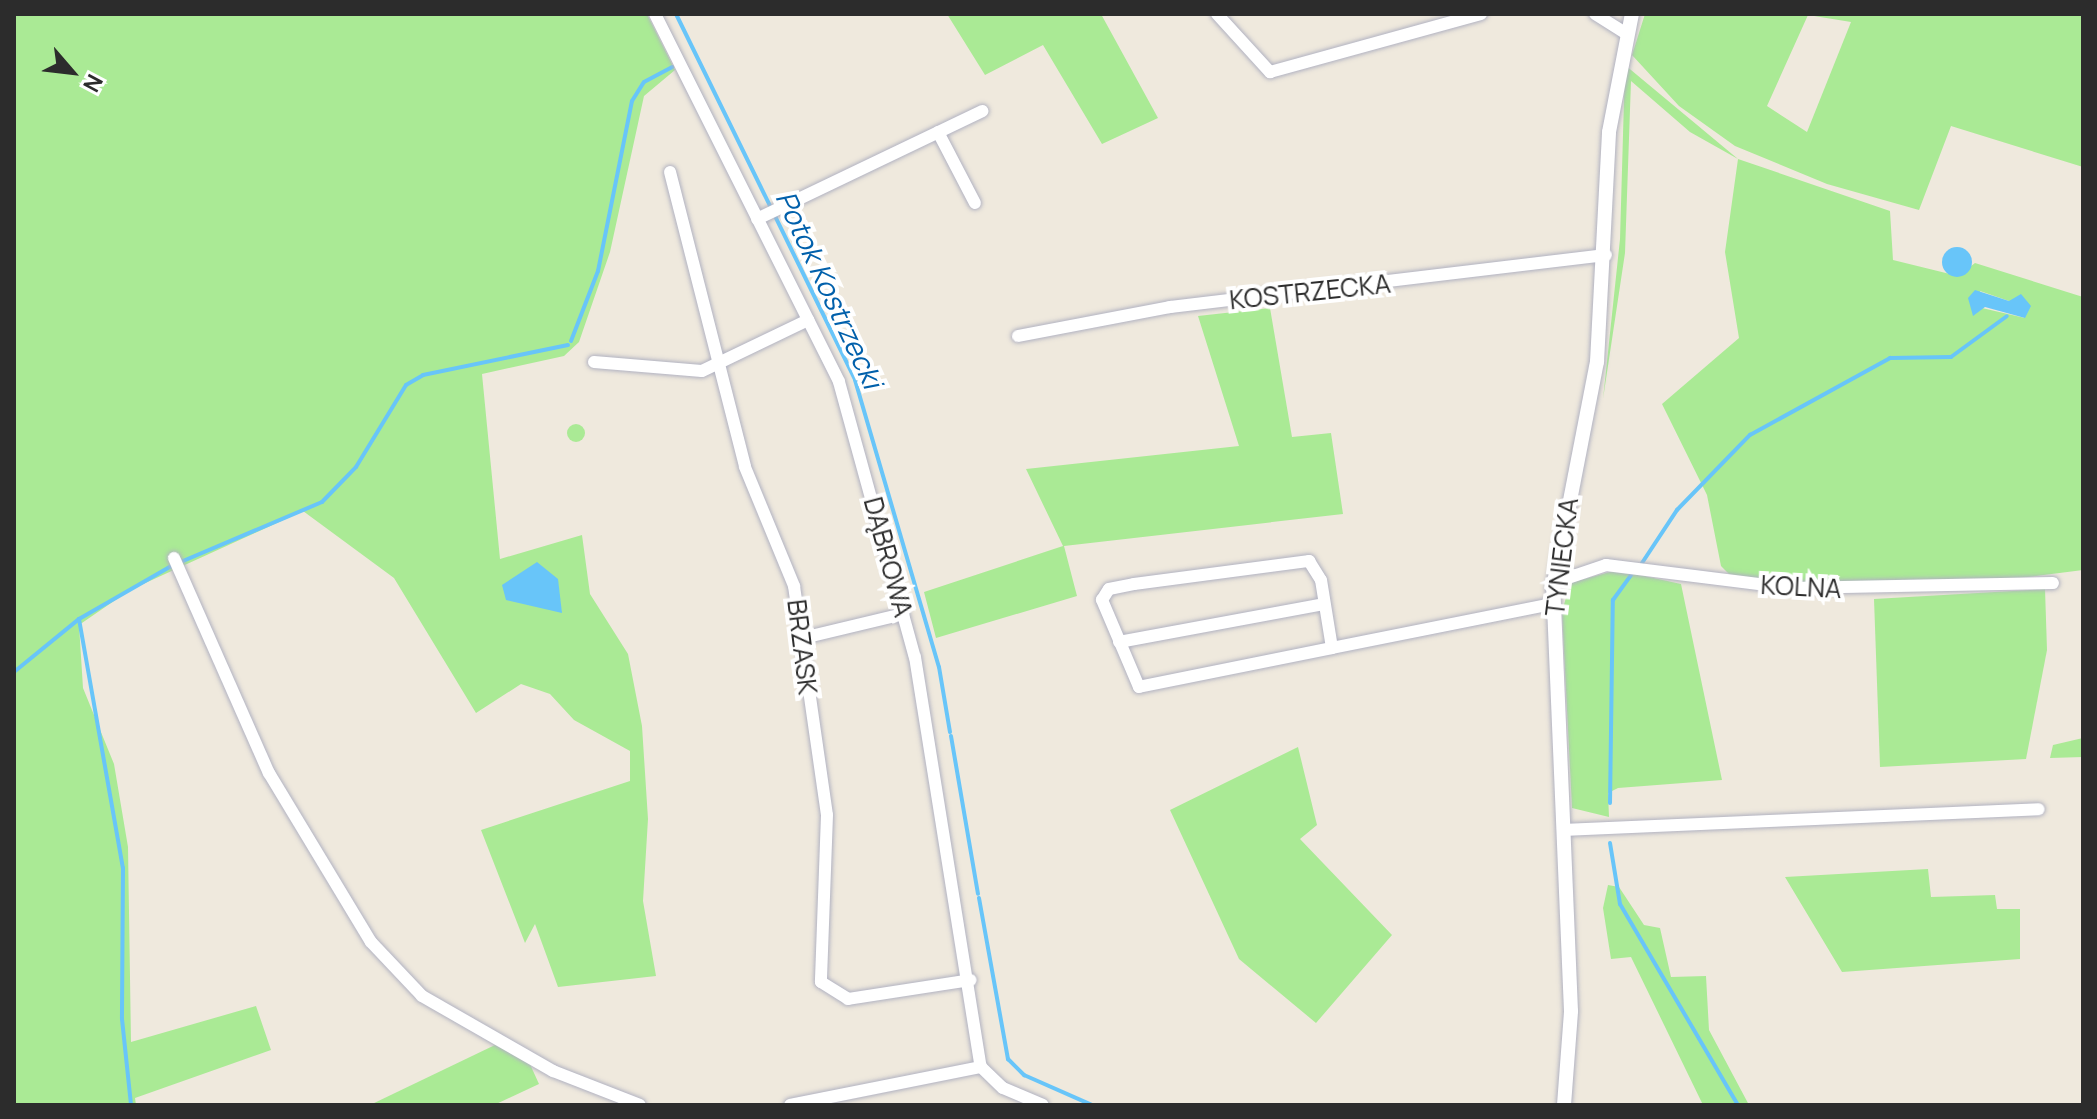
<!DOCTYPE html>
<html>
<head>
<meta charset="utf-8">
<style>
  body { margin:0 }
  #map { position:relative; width:2097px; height:1119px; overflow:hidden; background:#efe9dd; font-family:Manrope,sans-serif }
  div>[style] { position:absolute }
  .green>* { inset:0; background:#aaea95 }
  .round { border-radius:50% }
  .water>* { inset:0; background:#68c5f9 }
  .stream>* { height:4px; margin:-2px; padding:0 2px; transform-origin:2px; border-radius:2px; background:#68c5f9 }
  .roads { filter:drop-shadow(0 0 2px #b1b2c1) drop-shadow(0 0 2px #b1b2c1) }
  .minor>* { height:12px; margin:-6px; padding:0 6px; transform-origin:6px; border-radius:6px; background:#fff }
  .tertiary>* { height:14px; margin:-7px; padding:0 7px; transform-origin:7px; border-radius:7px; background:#fff }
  span { translate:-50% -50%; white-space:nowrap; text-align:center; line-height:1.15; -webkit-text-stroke:8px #fff; paint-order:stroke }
  .street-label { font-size:26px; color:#2c2c2c }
  .water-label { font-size:28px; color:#0160ab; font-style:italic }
  .frame { position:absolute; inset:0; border:16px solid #2c2c2c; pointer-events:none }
  .north { position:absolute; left:32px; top:32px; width:80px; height:80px; -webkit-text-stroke:6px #fff; paint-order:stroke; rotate:118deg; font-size:22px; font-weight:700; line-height:32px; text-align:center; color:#2c2c2c }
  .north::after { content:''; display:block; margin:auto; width:28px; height:36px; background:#2c2c2c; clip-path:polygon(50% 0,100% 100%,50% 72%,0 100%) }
</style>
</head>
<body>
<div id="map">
  <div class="green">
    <i style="clip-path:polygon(14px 14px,647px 14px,675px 70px,644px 96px,610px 252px,579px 342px,564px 356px,482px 374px,500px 559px,582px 535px,590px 594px,628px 654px,642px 726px,648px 819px,643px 901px,656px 976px,558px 987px,535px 924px,525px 943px,481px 830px,630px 781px,630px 751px,574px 720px,550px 694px,521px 684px,476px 713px,394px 578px,303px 511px,130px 590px,79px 625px,83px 688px,114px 764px,128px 847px,131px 1042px,256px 1006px,271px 1050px,135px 1098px,136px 1105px,14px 1105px)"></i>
    <i style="clip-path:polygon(947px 14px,1101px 14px,1158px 118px,1102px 144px,1043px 45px,985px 75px)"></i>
    <i style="clip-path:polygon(evenodd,1645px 14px,2083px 14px,2083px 167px,1951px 126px,1919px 210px,1827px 184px,1735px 146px,1679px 106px,1632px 55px,1645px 14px,1808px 15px,1851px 22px,1807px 132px,1767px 106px,1808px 15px)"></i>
    <i style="clip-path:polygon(evenodd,1625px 65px,1738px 159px,1890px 211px,1893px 260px,1958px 276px,1975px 263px,2083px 297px,2083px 570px,1973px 584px,1816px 583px,1732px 577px,1721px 566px,1707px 495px,1662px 404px,1739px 338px,1725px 252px,1738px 159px,1690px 132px,1631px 81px,1625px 253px,1603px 399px,1620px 239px,1625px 65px,1980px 291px,2009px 301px,2025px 318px,1982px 308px,1980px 291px)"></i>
    <i style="clip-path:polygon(1270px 308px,1292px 437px,1331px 433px,1343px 514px,1064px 546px,1077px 596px,936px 638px,924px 592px,1063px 546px,1026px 469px,1239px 446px,1198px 316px)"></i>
    <i class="round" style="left:567px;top:424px;width:18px;height:18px"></i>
    <i style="clip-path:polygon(1617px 570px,1681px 584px,1722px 780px,1618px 788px,1608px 793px,1609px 817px,1572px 808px,1562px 612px,1570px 583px)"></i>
    <i style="clip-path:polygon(2045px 589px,2047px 650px,2026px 759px,1880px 767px,1874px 599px)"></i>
    <i style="clip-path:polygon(2083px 738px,2083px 757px,2050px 758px,2053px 745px)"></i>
    <i style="clip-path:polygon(1298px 747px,1317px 825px,1300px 839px,1392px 935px,1316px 1023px,1239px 959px,1170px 810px)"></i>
    <i style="clip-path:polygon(1928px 869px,1931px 897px,1995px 895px,1997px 909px,2020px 909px,2020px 959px,1842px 972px,1785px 877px)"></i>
    <i style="clip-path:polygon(1608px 885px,1619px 887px,1644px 925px,1660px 928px,1671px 977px,1706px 976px,1709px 1030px,1749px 1105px,1703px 1105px,1631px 957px,1611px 959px,1603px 908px)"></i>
    <i style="clip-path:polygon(495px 1045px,529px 1062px,539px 1084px,494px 1105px,370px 1105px)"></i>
  </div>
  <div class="water">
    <i class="round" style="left:1942px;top:247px;width:30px;height:30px"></i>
    <i style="clip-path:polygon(1975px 290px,2009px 301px,2021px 294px,2031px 306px,2025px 318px,1985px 307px,1973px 316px,1968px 298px)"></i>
    <i style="clip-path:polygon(537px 562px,558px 579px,562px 613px,506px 600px,502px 585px)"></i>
  </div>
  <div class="stream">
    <i style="left:676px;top:14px;width:407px;rotate:63.9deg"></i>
    <i style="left:855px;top:380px;width:299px;rotate:73.7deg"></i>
    <i style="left:939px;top:667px;width:66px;rotate:80.4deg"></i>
    <i style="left:571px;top:341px;width:75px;rotate:-68.9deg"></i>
    <i style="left:598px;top:271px;width:173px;rotate:-78.7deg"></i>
    <i style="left:632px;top:101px;width:22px;rotate:-58deg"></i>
    <i style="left:644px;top:82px;width:32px;rotate:-28deg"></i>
    <i style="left:183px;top:561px;width:151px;rotate:-23deg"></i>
    <i style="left:322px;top:502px;width:49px;rotate:-45.8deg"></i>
    <i style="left:356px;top:467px;width:96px;rotate:-58.6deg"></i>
    <i style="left:406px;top:385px;width:20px;rotate:-30deg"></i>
    <i style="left:423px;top:375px;width:148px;rotate:-11.7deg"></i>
    <i style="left:1642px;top:563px;width:64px;rotate:-56.6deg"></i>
    <i style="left:1677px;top:510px;width:105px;rotate:-45.8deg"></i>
    <i style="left:1750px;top:435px;width:160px;rotate:-28.8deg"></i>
    <i style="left:1890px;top:358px;width:61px;rotate:-0.9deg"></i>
    <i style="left:1951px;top:357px;width:69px;rotate:-36.2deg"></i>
    <i style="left:79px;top:619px;width:253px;rotate:80deg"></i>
    <i style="left:123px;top:868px;width:151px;rotate:90.4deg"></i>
    <i style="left:122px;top:1019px;width:86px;rotate:84deg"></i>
    <i style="left:14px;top:672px;width:84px;rotate:-39.2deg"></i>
    <i style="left:79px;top:619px;width:106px;rotate:-29.9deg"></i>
    <i style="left:951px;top:736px;width:160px;rotate:80.3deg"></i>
    <i style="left:1610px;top:803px;width:203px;rotate:-89.2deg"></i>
    <i style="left:1613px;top:600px;width:31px;rotate:-54deg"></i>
    <i style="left:1610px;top:843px;width:62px;rotate:80.7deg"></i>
    <i style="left:1620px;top:904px;width:233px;rotate:59.6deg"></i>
    <i style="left:979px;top:898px;width:164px;rotate:79.8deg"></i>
    <i style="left:1008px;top:1059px;width:23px;rotate:45deg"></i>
    <i style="left:1024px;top:1075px;width:74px;rotate:23.8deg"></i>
  </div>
  <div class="roads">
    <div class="minor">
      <i style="left:655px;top:14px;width:411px;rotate:63.4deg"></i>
      <i style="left:839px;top:382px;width:285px;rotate:74.6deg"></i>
      <i style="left:915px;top:657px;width:415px;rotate:80.9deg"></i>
      <i style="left:981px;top:1067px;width:30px;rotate:44deg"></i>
      <i style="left:1003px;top:1088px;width:43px;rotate:23deg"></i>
      <i style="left:1217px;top:14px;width:79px;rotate:47.6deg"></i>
      <i style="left:1270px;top:72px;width:219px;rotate:-15.4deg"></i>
      <i style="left:1595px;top:14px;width:36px;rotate:32deg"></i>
      <i style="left:938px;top:132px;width:80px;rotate:62.5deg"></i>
      <i style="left:670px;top:172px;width:304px;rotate:75.7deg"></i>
      <i style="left:745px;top:467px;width:129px;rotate:67.6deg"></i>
      <i style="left:794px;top:586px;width:231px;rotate:81.8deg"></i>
      <i style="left:827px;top:815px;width:167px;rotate:92.1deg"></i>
      <i style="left:821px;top:982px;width:32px;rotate:32deg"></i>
      <i style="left:848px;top:999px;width:124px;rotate:-8.8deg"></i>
      <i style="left:757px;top:219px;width:250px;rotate:-25.6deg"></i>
      <i style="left:1018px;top:336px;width:155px;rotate:-10.8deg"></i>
      <i style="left:1170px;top:307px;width:439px;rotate:-6.8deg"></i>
      <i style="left:594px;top:362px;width:108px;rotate:4.8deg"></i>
      <i style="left:702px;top:371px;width:118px;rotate:-25.7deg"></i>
      <i style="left:174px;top:558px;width:235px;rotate:66.2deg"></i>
      <i style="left:269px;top:773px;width:197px;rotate:58.9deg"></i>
      <i style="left:371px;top:942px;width:74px;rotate:46.6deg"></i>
      <i style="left:422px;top:996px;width:151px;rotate:29.8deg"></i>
      <i style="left:553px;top:1071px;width:93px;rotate:21.3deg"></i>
      <i style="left:1553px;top:583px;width:56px;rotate:-18.8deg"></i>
      <i style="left:1606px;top:565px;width:186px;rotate:7.1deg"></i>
      <i style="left:1791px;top:588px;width:262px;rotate:-1.1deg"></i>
      <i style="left:803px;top:638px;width:103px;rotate:-13.5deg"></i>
      <i style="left:1119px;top:642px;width:208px;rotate:-10.5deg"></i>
      <i style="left:1332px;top:648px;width:197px;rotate:168.6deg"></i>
      <i style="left:1139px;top:687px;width:95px;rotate:-113deg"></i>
      <i style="left:1102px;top:600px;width:13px;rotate:-58deg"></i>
      <i style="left:1109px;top:589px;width:25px;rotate:-11deg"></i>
      <i style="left:1134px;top:584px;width:177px;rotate:-7.5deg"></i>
      <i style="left:1309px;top:561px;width:22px;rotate:58deg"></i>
      <i style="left:1321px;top:580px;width:69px;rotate:80.8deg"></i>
      <i style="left:1332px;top:648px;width:224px;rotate:-11.3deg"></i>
      <i style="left:1563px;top:830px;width:476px;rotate:-2.5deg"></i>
      <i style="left:790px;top:1105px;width:195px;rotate:-11.3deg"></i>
    </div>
    <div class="tertiary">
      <i style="left:1564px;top:1105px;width:94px;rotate:-85.7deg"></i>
      <i style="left:1571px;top:1011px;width:423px;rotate:-92.4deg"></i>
      <i style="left:1553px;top:588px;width:230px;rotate:-79deg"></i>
      <i style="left:1597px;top:362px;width:230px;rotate:-87deg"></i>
      <i style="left:1609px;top:132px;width:120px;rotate:-79deg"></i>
    </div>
  </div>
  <div class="street-label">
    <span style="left:1310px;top:292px;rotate:-6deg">KOSTRZECKA</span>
    <span style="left:888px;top:557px;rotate:75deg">DĄBROWA</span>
    <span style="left:1562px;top:557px;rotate:-83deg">TYNIECKA</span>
    <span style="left:1801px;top:587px;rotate:3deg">KOLNA</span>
    <span style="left:802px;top:647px;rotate:83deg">BRZASK</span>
  </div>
  <div class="water-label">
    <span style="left:830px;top:289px;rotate:65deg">Potok Kostrzecki</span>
  </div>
  <div class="frame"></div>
  <div class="north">N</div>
</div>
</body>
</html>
